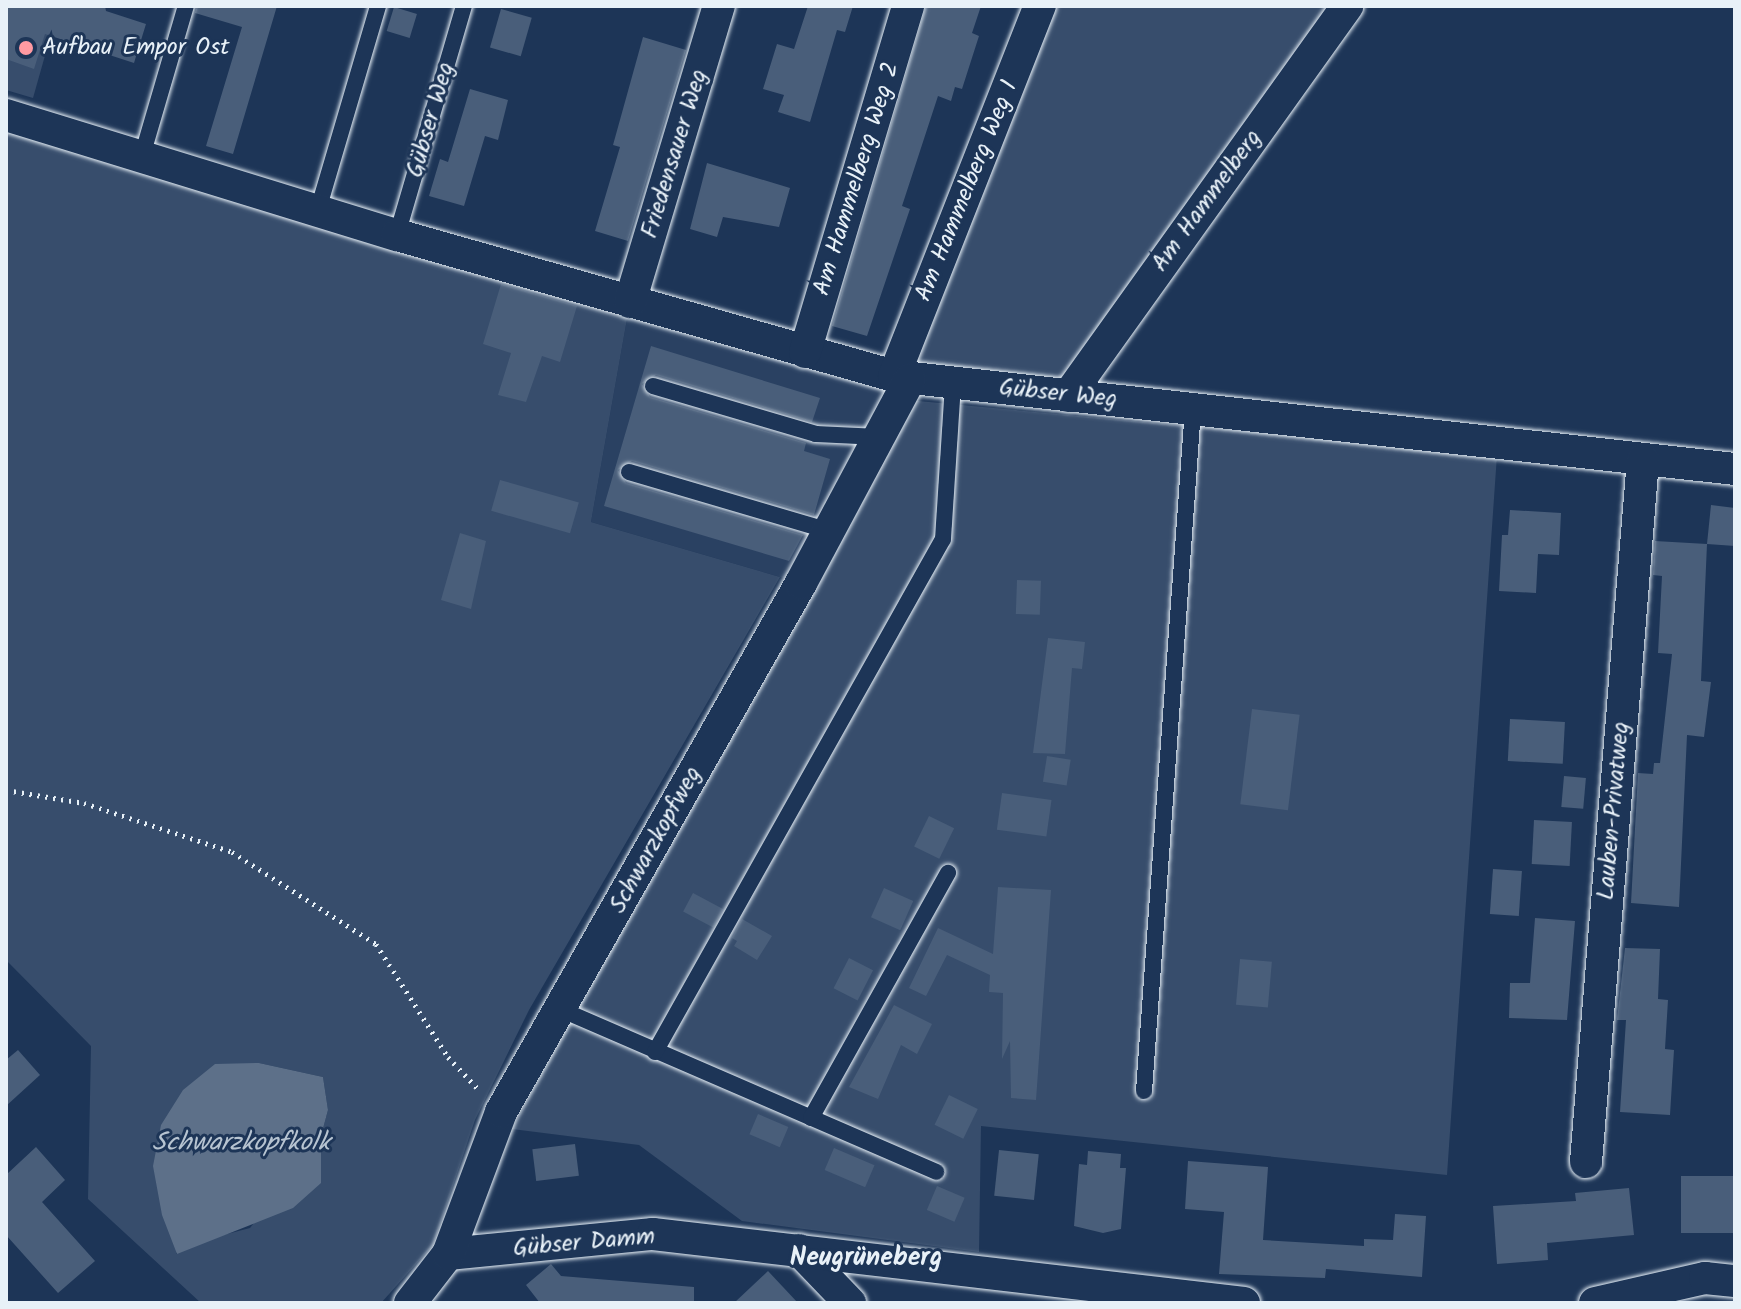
<!DOCTYPE html>
<html>
<head>
<meta charset="utf-8">
<style>
  body { margin:0 }
  #map { position:relative; width:1741px; height:1309px; overflow:hidden; background:#1d3557; font-family:Kalam,sans-serif }
  div>[style] { position:absolute }
  .built>* { inset:0; background:#2a4162 }
  .green>* { inset:0; background:#374d6c }
  .water>* { inset:0; background:#5d7089 }
  .building>* { inset:0; background:#495e7a; transform-origin:0 0 }
  .path>* { height:5px; margin-top:-2.5px; transform-origin:0; background:repeating-linear-gradient(90deg,#e8f1f8 0 2px,transparent 0 8px) }
  .roads { filter:drop-shadow(0 0 2px #e8f1f8) drop-shadow(0 0 2px #e8f1f8) }
  .service>* { height:16px; margin:-8px; padding:0 8px; transform-origin:8px; border-radius:8px; background:#1d3557 }
  .minor>* { height:32px; margin:-16px; padding:0 16px; transform-origin:16px; border-radius:16px; background:#1d3557 }
  .dots>* { width:22px; height:22px; translate:-50% -50%; box-sizing:border-box; border:4px solid #1d3557; border-radius:50% }
  span { translate:-50% -50%; white-space:nowrap; text-align:center; line-height:1.15; -webkit-text-stroke:6px #1d3557; paint-order:stroke }
  .poi-label { font-size:24px; color:#e8f1f8 }
  .left { translate:0 -50%; text-align:left }
  .street-label { font-size:24px; color:#e8f1f8 }
  .water-label { font-size:26px; color:#b7c4d1; font-style:italic }
  .neighbourhood-label { font-size:26px; color:#e8f1f8; font-weight:700 }
  .frame { position:absolute; inset:0; border:8px solid #e8f1f8; pointer-events:none }
</style>
</head>
<body>
<div id="map">
  <div class="built">
    <i style="clip-path:polygon(630px 302px,894px 376px,801px 583px,591px 522px)"></i>
  </div>
  <div class="green">
    <i style="clip-path:polygon(6px 6px,59px 6px,33px 98px,6px 90px)"></i>
    <i style="clip-path:polygon(1040px 6px,1347px 6px,1068px 396px,910px 379px)"></i>
    <i style="clip-path:polygon(evenodd,6px 115px,630px 302px,591px 522px,780px 577px,529px 1010px,475px 1120px,433px 1245px,381px 1303px,201px 1303px,88px 1199px,91px 1046px,6px 960px,6px 115px,259px 1063px,323px 1077px,328px 1110px,321px 1136px,250px 1228px,204px 1240px,176px 1254px,259px 1063px)"></i>
    <i style="clip-path:polygon(907px 400px,1497px 455px,1447px 1175px,981px 1126px,979px 1252px,742px 1221px,639px 1145px,512px 1129px)"></i>
  </div>
  <div class="water">
    <i style="clip-path:polygon(259px 1063px,323px 1077px,328px 1110px,321px 1136px,321px 1183px,293px 1208px,177px 1254px,162px 1215px,153px 1166px,161px 1125px,183px 1090px,215px 1064px)"></i>
  </div>
  <div class="building">
    <i style="clip-path:polygon(6px 6px,105px 6px,106px 11px,146px 24px,134px 63px,45px 34px,34px 69px,6px 59px)"></i>
    <i style="clip-path:polygon(197px 6px,277px 6px,233px 154px,206px 146px,242px 27px,195px 13px)"></i>
    <i style="clip-path:polygon(808px 6px,853px 6px,845px 32px,837px 30px,810px 122px,778px 112px,784px 95px,763px 89px,777px 44px,794px 49px)"></i>
    <i style="clip-path:polygon(926px 6px,981px 6px,972px 33px,979px 36px,962px 89px,955px 87px,951px 101px,938px 96px,902px 206px,910px 209px,867px 336px,832px 326px)"></i>
    <i style="left:394px;top:7px;width:24px;height:25px;rotate:17deg"></i>
    <i style="left:501px;top:9px;width:32px;height:40px;rotate:16deg"></i>
    <i style="clip-path:polygon(643px 37px,686px 50px,628px 241px,595px 231px,620px 147px,613px 145px)"></i>
    <i style="clip-path:polygon(470px 89px,508px 100px,498px 140px,485px 136px,464px 206px,429px 196px,440px 159px,448px 162px)"></i>
    <i style="clip-path:polygon(707px 163px,790px 188px,779px 227px,723px 217px,717px 237px,690px 229px)"></i>
    <i style="clip-path:polygon(501px 284px,577px 306px,560px 362px,542px 356px,526px 402px,498px 395px,511px 353px,483px 344px)"></i>
    <i style="clip-path:polygon(651px 346px,820px 398px,812px 422px,656px 375px,642px 384px,650px 397px,806px 443px,804px 451px,830px 459px,814px 515px,632px 461px,618px 470px,626px 483px,803px 535px,789px 561px,604px 506px)"></i>
    <i style="left:500px;top:480px;width:82px;height:32px;rotate:16deg"></i>
    <i style="clip-path:polygon(1711px 505px,1735px 508px,1735px 546px,1707px 544px)"></i>
    <i style="clip-path:polygon(1510px 510px,1561px 513px,1559px 555px,1538px 554px,1536px 593px,1499px 591px,1502px 535px,1508px 535px)"></i>
    <i style="clip-path:polygon(460px 533px,486px 541px,471px 609px,441px 600px)"></i>
    <i style="clip-path:polygon(1655px 541px,1707px 544px,1701px 681px,1711px 682px,1704px 737px,1687px 735px,1679px 907px,1631px 903px,1638px 773px,1653px 774px,1654px 763px,1660px 763px,1672px 654px,1658px 653px,1662px 576px,1653px 575px)"></i>
    <i style="left:1017px;top:580px;width:24px;height:34px;rotate:2deg"></i>
    <i style="clip-path:polygon(1048px 638px,1085px 642px,1082px 669px,1072px 668px,1065px 754px,1033px 753px)"></i>
    <i style="left:1252px;top:709px;width:48px;height:96px;rotate:7deg"></i>
    <i style="left:1510px;top:719px;width:55px;height:42px;rotate:3deg"></i>
    <i style="left:1047px;top:756px;width:24px;height:26px;rotate:9deg"></i>
    <i style="left:1564px;top:776px;width:22px;height:31px;rotate:5deg"></i>
    <i style="left:1002px;top:793px;width:50px;height:37px;rotate:8deg"></i>
    <i style="left:929px;top:816px;width:28px;height:34px;rotate:26deg"></i>
    <i style="left:1534px;top:820px;width:38px;height:44px;rotate:3deg"></i>
    <i style="left:1493px;top:869px;width:29px;height:45px;rotate:4deg"></i>
    <i style="clip-path:polygon(998px 887px,1051px 890px,1036px 1100px,1011px 1098px,1010px 1041px,1002px 1059px,1003px 993px,989px 992px,990px 975px,947px 955px,926px 996px,909px 988px,938px 928px,993px 954px)"></i>
    <i style="left:884px;top:888px;width:32px;height:32px;rotate:24deg"></i>
    <i style="left:693px;top:893px;width:34px;height:21px;rotate:28deg"></i>
    <i style="clip-path:polygon(1535px 918px,1575px 921px,1567px 1020px,1509px 1018px,1510px 983px,1530px 983px)"></i>
    <i style="clip-path:polygon(742px 919px,772px 936px,757px 960px,734px 946px,737px 941px,732px 938px)"></i>
    <i style="clip-path:polygon(1625px 948px,1660px 949px,1658px 999px,1668px 1000px,1665px 1049px,1674px 1050px,1670px 1115px,1620px 1112px,1626px 1020px,1617px 1020px)"></i>
    <i style="left:849px;top:958px;width:27px;height:34px;rotate:27deg"></i>
    <i style="left:1240px;top:959px;width:32px;height:46px;rotate:5deg"></i>
    <i style="clip-path:polygon(894px 1005px,932px 1024px,917px 1054px,901px 1045px,878px 1099px,849px 1087px)"></i>
    <i style="clip-path:polygon(18px 1050px,40px 1075px,6px 1106px,6px 1060px)"></i>
    <i style="left:949px;top:1095px;width:32px;height:33px;rotate:26deg"></i>
    <i style="left:758px;top:1114px;width:33px;height:22px;rotate:23deg"></i>
    <i style="left:575px;top:1144px;width:32px;height:43px;rotate:83deg"></i>
    <i style="clip-path:polygon(36px 1147px,65px 1180px,42px 1202px,95px 1261px,58px 1293px,6px 1235px,6px 1175px)"></i>
    <i style="left:834px;top:1148px;width:44px;height:24px;rotate:23deg"></i>
    <i style="left:999px;top:1150px;width:40px;height:46px;rotate:6deg"></i>
    <i style="clip-path:polygon(1088px 1151px,1121px 1154px,1120px 1168px,1126px 1168px,1121px 1229px,1103px 1233px,1074px 1226px,1079px 1164px,1087px 1165px)"></i>
    <i style="clip-path:polygon(1188px 1161px,1268px 1167px,1263px 1240px,1364px 1246px,1364px 1239px,1393px 1240px,1395px 1214px,1426px 1216px,1422px 1277px,1326px 1269px,1325px 1278px,1219px 1274px,1224px 1212px,1185px 1209px)"></i>
    <i style="left:1735px;top:1176px;width:57px;height:54px;rotate:90deg"></i>
    <i style="left:937px;top:1186px;width:30px;height:26px;rotate:23deg"></i>
    <i style="clip-path:polygon(1629px 1188px,1634px 1235px,1547px 1243px,1548px 1260px,1497px 1264px,1493px 1206px,1576px 1201px,1575px 1193px)"></i>
    <i style="clip-path:polygon(551px 1264px,561px 1276px,694px 1287px,694px 1303px,540px 1303px,526px 1285px)"></i>
    <i style="clip-path:polygon(768px 1271px,798px 1303px,734px 1303px)"></i>
  </div>
  <div class="path">
    <i style="left:6px;top:790px;width:79px;rotate:9.5deg"></i>
    <i style="left:84px;top:803px;width:156px;rotate:18.3deg"></i>
    <i style="left:232px;top:852px;width:171px;rotate:32.6deg"></i>
    <i style="left:376px;top:944px;width:134px;rotate:57.5deg"></i>
    <i style="left:448px;top:1057px;width:47px;rotate:46.7deg"></i>
  </div>
  <div class="roads">
    <div class="service">
      <i style="left:142px;top:156px;width:156px;rotate:-73.7deg"></i>
      <i style="left:318px;top:210px;width:213px;rotate:-73.6deg"></i>
      <i style="left:397px;top:235px;width:239px;rotate:-73.7deg"></i>
      <i style="left:653px;top:386px;width:170px;rotate:16.4deg"></i>
      <i style="left:816px;top:434px;width:63px;rotate:2.7deg"></i>
      <i style="left:629px;top:472px;width:209px;rotate:16.4deg"></i>
      <i style="left:560px;top:1009px;width:410px;rotate:23.4deg"></i>
      <i style="left:655px;top:1052px;width:588px;rotate:-60.69deg"></i>
      <i style="left:943px;top:539px;width:156px;rotate:-86.3deg"></i>
      <i style="left:1144px;top:1091px;width:684px;rotate:-85.89deg"></i>
      <i style="left:811px;top:1118px;width:281px;rotate:-60.8deg"></i>
    </div>
    <div class="minor">
      <i style="left:6px;top:115px;width:409px;rotate:17.1deg"></i>
      <i style="left:397px;top:235px;width:517px;rotate:15.84deg"></i>
      <i style="left:894px;top:376px;width:846px;rotate:6.31deg"></i>
      <i style="left:630px;top:302px;width:309px;rotate:-73.3deg"></i>
      <i style="left:805px;top:352px;width:361px;rotate:-73.4deg"></i>
      <i style="left:894px;top:376px;width:398px;rotate:-68.5deg"></i>
      <i style="left:1068px;top:396px;width:480px;rotate:-54.4deg"></i>
      <i style="left:1586px;top:1162px;width:705px;rotate:-85.36deg"></i>
      <i style="left:799px;top:1250px;width:74px;rotate:46.1deg"></i>
      <i style="left:448px;top:1254px;width:206px;rotate:-5.6deg"></i>
      <i style="left:653px;top:1234px;width:595px;rotate:6.66deg"></i>
      <i style="left:410px;top:1303px;width:62px;rotate:-52.2deg"></i>
      <i style="left:448px;top:1254px;width:152px;rotate:-69.5deg"></i>
      <i style="left:501px;top:1112px;width:608px;rotate:-60.44deg"></i>
      <i style="left:801px;top:583px;width:231px;rotate:-61.9deg"></i>
      <i style="left:1595px;top:1303px;width:113px;rotate:-12.8deg"></i>
      <i style="left:1705px;top:1278px;width:30px;rotate:6deg"></i>
    </div>
  </div>
  <div class="dots">
    <i style="left:26px;top:48px;background:#ff9aa2"></i>
  </div>
  <div class="poi-label">
    <span class="left" style="left:42px;top:48px">Aufbau Empor Ost</span>
  </div>
  <div class="street-label">
    <span style="left:431px;top:120px;rotate:-74deg">Gübser Weg</span>
    <span style="left:675px;top:154px;rotate:-73deg">Friedensauer Weg</span>
    <span style="left:857px;top:179px;rotate:-73deg">Am Hammelberg Weg 2</span>
    <span style="left:967px;top:191px;rotate:-68deg">Am Hammelberg Weg 1</span>
    <span style="left:1207px;top:201px;rotate:-54deg">Am Hammelberg</span>
    <span style="left:1058px;top:394px;rotate:6deg">Gübser Weg</span>
    <span style="left:1614px;top:811px;rotate:-85deg">Lauben-Privatweg</span>
    <span style="left:656px;top:840px;rotate:-61deg">Schwarzkopfweg</span>
    <span style="left:584px;top:1243px;rotate:-5deg">Gübser Damm</span>
  </div>
  <div class="water-label">
    <span style="left:241px;top:1144px">Schwarzkopfkolk</span>
  </div>
  <div class="neighbourhood-label">
    <span style="left:866px;top:1259px">Neugrüneberg</span>
  </div>
  <div class="frame"></div>
</div>
</body>
</html>
